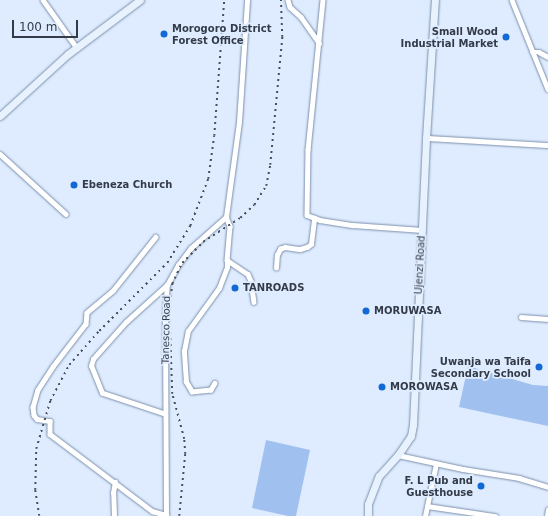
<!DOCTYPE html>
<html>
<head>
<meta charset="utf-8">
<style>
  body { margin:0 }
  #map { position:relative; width:548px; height:516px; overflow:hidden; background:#dfecff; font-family:"DejaVu Sans",sans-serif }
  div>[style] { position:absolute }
  .green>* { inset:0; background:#a0c1ef }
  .roads { filter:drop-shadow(0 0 1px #7b8fab) drop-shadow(0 0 1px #7b8fab) }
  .street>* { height:4.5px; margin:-2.25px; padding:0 2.25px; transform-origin:2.25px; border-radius:2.25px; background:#fff }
  .secondary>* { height:7px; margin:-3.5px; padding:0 3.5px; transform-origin:3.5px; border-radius:3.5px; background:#e8f2fe }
  .rail>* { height:1.5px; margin-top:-0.75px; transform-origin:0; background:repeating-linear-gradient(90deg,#474f5d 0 2px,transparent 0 6px) }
  .dots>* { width:11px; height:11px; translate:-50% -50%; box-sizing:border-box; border:2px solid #dfecff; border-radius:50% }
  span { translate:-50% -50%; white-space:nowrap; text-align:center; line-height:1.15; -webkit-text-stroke:3.5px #dfecff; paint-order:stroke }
  .poi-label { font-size:10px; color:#333b48; font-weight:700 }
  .left { translate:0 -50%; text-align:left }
  .right { translate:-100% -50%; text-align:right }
  .street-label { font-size:10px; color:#333b48 }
  .scale { position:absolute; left:12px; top:20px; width:66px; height:18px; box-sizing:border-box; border:2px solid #333b48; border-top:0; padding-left:5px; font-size:12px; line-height:14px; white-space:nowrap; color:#333b48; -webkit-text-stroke:3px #dfecff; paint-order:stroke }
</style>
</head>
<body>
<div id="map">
  <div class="green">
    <i style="clip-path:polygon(468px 366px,533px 385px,548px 386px,548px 426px,459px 407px)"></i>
    <i style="clip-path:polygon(266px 440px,310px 450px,296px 516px,288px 516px,252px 508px)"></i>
  </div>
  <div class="roads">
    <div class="street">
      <i style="left:43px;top:0;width:59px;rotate:54.7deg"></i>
      <i style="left:288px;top:0;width:7px;rotate:74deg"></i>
      <i style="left:290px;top:7px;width:15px;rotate:42deg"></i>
      <i style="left:301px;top:17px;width:32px;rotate:55deg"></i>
      <i style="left:323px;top:0;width:150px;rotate:95.7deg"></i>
      <i style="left:308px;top:149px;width:66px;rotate:90.9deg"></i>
      <i style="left:307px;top:215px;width:14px;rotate:21deg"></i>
      <i style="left:320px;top:220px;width:33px;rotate:9deg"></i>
      <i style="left:353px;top:225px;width:69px;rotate:4.1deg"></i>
      <i style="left:512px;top:0;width:96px;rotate:68deg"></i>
      <i style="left:532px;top:52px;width:7px"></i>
      <i style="left:539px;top:52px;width:10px;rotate:29deg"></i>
      <i style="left:426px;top:138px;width:122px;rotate:3.3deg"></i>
      <i style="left:0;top:154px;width:89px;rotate:42.3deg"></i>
      <i style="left:226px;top:217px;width:10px;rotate:66deg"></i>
      <i style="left:230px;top:226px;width:34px;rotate:95deg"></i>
      <i style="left:227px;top:260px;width:25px;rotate:34deg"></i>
      <i style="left:248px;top:274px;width:8px;rotate:67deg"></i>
      <i style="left:251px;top:281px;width:21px;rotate:82deg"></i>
      <i style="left:156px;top:237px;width:69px;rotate:128.5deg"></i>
      <i style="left:113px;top:291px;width:34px;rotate:140deg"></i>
      <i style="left:87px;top:313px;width:11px;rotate:95deg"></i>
      <i style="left:86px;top:324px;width:54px;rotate:127.5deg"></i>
      <i style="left:53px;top:367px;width:27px;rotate:123deg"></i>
      <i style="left:38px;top:390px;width:18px;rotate:106deg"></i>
      <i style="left:33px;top:407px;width:8px;rotate:83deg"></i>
      <i style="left:34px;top:415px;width:5px;rotate:53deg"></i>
      <i style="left:37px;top:419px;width:13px;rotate:9deg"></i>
      <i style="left:50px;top:421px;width:13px;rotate:90deg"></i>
      <i style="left:50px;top:434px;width:128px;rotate:37deg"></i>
      <i style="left:152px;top:511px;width:15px;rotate:16deg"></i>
      <i style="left:276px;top:268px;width:13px;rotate:-86deg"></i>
      <i style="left:277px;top:255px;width:7px;rotate:-63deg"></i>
      <i style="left:280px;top:249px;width:5px;rotate:-22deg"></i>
      <i style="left:285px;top:247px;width:15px;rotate:8deg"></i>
      <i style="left:300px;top:249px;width:7px;rotate:-16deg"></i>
      <i style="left:307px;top:247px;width:5px;rotate:-37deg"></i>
      <i style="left:311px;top:244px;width:26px;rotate:-83deg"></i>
      <i style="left:521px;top:317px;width:27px;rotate:4deg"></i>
      <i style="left:215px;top:383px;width:8px;rotate:120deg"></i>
      <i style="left:211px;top:390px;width:19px;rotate:174deg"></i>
      <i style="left:192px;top:392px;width:12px;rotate:-121deg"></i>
      <i style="left:186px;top:382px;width:31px;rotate:-94deg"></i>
      <i style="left:184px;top:351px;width:20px;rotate:-79deg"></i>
      <i style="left:188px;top:331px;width:53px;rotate:-54.2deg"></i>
      <i style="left:219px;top:288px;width:22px;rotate:-69deg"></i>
      <i style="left:227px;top:267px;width:7px;rotate:-90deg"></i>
      <i style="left:165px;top:414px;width:66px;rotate:-161.6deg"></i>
      <i style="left:102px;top:393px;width:29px;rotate:-112deg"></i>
      <i style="left:91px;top:366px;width:7px;rotate:-74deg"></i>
      <i style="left:93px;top:359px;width:50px;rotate:-48.3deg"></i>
      <i style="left:126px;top:322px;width:55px;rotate:-42.1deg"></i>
      <i style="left:398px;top:455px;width:66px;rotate:12.2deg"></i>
      <i style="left:463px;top:469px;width:57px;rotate:9.1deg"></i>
      <i style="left:519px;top:478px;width:30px;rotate:17deg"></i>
      <i style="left:427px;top:506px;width:69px;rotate:8.4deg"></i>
      <i style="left:114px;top:516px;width:23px;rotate:-92deg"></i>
      <i style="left:113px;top:493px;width:11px;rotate:-80deg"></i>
      <i style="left:166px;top:516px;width:198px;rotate:-90.3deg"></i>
      <i style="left:165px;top:318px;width:33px;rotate:-87deg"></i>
      <i style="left:167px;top:285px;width:23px;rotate:-61deg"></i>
      <i style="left:178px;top:265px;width:21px;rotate:-53deg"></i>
      <i style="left:191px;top:248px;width:47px;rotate:-41.5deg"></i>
      <i style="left:226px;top:217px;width:96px;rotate:-82.2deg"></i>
      <i style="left:239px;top:122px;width:122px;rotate:-86.2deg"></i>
      <i style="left:425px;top:516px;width:53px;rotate:-78.1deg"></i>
      <i style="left:547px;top:516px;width:6px;rotate:-81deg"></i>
    </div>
    <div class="secondary">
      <i style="left:0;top:116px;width:92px;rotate:-42.4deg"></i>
      <i style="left:68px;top:54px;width:90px;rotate:-36.9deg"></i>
      <i style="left:368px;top:516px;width:12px;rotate:-90deg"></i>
      <i style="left:368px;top:504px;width:30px;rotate:-69deg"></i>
      <i style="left:379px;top:476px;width:28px;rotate:-48deg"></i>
      <i style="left:398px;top:455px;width:23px;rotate:-56deg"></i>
      <i style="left:411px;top:436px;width:11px;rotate:-80deg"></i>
      <i style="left:413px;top:425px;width:287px;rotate:-87.4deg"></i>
      <i style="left:426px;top:138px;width:138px;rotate:-86.3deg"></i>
    </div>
  </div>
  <div class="rail">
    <i style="left:39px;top:516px;width:26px;rotate:-99deg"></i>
    <i style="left:35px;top:490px;width:41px;rotate:-88.6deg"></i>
    <i style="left:36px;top:449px;width:50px;rotate:-73.7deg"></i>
    <i style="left:50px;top:401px;width:41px;rotate:-62.2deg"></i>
    <i style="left:69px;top:365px;width:45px;rotate:-48.6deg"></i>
    <i style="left:99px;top:331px;width:96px;rotate:-45deg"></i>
    <i style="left:167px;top:263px;width:44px;rotate:-58.1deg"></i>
    <i style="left:190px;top:226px;width:50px;rotate:-69deg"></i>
    <i style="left:208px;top:179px;width:43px;rotate:-82.1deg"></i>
    <i style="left:214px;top:136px;width:136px;rotate:-85.8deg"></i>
    <i style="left:179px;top:516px;width:62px;rotate:-84.5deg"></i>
    <i style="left:185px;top:454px;width:15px;rotate:-94deg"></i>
    <i style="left:184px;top:439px;width:47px;rotate:-104.9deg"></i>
    <i style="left:172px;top:394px;width:85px;rotate:-92deg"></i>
    <i style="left:169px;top:309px;width:25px;rotate:-83deg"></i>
    <i style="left:172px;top:284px;width:23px;rotate:-65deg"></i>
    <i style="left:182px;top:263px;width:30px;rotate:-45deg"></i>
    <i style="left:203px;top:242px;width:44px;rotate:-33deg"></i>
    <i style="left:240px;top:218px;width:19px;rotate:-43deg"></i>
    <i style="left:254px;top:205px;width:22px;rotate:-58deg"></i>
    <i style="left:266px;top:186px;width:21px;rotate:-79deg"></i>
    <i style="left:270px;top:165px;width:129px;rotate:-84.6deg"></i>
    <i style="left:282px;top:37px;width:37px;rotate:-92deg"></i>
  </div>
  <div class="dots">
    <i style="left:164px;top:34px;background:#1369d3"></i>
    <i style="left:506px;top:37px;background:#1369d3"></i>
    <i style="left:74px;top:185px;background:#1369d3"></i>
    <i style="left:235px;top:288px;background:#1369d3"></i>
    <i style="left:366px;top:311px;background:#1369d3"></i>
    <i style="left:539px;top:367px;background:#1369d3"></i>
    <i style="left:382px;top:387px;background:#1369d3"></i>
    <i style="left:481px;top:486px;background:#1369d3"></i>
  </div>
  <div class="poi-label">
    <span class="left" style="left:172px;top:34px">Morogoro District<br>Forest Office</span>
    <span class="right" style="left:498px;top:37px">Small Wood<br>Industrial Market</span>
    <span class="left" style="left:82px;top:185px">Ebeneza Church</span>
    <span class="left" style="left:243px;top:288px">TANROADS</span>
    <span class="left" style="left:374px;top:311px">MORUWASA</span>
    <span class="right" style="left:531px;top:367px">Uwanja wa Taifa<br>Secondary School</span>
    <span class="left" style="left:390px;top:387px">MOROWASA</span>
    <span class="right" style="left:473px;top:486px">F. L Pub and<br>Guesthouse</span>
  </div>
  <div class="street-label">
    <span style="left:420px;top:265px;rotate:-87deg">Ujenzi Road</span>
    <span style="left:166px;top:330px;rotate:-89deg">Tanesco Road</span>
  </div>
  <div class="scale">100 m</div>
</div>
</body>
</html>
